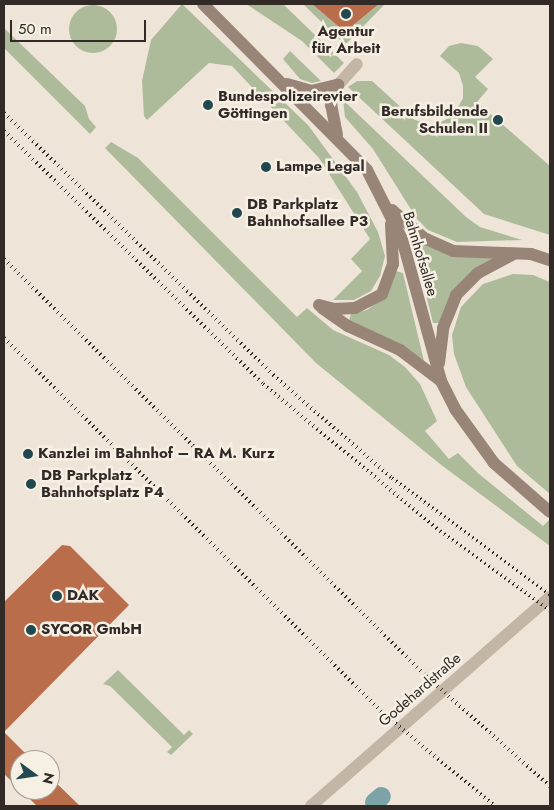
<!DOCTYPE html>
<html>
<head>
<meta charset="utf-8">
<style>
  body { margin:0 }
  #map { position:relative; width:554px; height:810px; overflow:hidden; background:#eee5d8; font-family:Jost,sans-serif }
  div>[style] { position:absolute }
  .green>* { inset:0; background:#aebb9a }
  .round { border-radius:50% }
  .canal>* { height:19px; margin:-9.5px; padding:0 9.5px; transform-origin:9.5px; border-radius:9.5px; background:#7ba3a8 }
  .building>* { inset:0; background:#b96d4b }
  .minor>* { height:12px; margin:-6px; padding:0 6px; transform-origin:6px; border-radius:6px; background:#c4b6a6 }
  .tertiary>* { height:12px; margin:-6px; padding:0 6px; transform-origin:6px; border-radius:6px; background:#c4b6a6 }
  .secondary>* { height:12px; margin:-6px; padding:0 6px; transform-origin:6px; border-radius:6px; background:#988578 }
  .rail>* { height:4px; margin-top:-2px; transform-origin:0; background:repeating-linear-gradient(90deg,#312a26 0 1px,transparent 0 5px) }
  .dots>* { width:14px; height:14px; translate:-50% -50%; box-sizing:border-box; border:2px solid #f6efe4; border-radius:50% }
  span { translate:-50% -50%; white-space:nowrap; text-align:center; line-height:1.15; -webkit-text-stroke:5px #f6efe4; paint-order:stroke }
  .poi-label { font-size:15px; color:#312a26; font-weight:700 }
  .left { translate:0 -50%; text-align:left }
  .right { translate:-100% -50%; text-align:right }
  .street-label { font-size:15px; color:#312a26 }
  .frame { position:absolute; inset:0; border:5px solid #312a26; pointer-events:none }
  .north { position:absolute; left:10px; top:750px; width:50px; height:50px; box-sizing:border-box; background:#f6efe4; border:1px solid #a7a098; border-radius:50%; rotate:104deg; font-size:14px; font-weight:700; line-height:20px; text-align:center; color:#312a26 }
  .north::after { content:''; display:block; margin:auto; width:18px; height:22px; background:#20484e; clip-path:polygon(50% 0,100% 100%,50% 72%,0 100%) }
  .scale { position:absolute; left:10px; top:20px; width:136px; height:22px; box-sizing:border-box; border:2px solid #312a26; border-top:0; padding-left:6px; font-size:15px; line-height:18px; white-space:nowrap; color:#312a26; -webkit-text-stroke:4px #f6efe4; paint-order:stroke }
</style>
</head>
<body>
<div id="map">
  <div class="green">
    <i style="clip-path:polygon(182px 4px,308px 125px,357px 192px,378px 232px,385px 256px,380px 276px,371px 291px,354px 300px,333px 300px,362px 271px,351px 259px,370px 239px,319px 158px,232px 66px,209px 63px,147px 120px,144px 116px,142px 81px,151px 40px)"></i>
    <i style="clip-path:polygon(246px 4px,283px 4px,344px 63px,334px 73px,302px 41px)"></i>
    <i style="clip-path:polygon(303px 4px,312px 4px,345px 32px,379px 4px,385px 4px,345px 45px)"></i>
    <i class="round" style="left:69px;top:5px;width:48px;height:48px"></i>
    <i style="clip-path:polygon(4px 28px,85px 106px,89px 119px,96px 127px,90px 134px,4px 48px)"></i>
    <i style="clip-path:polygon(461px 43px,478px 46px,493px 59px,475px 77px,488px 89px,477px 102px,550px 166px,550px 235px,484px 214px,348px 87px,357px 81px,372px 81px,415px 120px,433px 125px,445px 120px,455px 113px,463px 98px,463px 86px,459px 73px,440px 56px,449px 46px)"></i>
    <i style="clip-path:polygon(290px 51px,321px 81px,312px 83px,300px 79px,283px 59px)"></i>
    <i style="clip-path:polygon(343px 100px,466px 217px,480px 227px,522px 240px,457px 242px,428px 230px,417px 219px,373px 149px,345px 117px)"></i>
    <i style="clip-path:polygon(111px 142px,138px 158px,297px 317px,307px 308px,333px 330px,389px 355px,405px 367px,420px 384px,437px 421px,425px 431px,449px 459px,458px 453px,479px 474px,543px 526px,550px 519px,550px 546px,440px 464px,316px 363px,105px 148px)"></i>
    <i style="clip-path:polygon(421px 242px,494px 255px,496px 262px,483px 267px,441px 323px,433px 323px,415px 250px)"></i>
    <i style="clip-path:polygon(396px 271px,403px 273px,424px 361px,348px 324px,351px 314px,367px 310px,384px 298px)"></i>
    <i style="clip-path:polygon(513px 274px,533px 275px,550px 282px,550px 494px,517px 466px,466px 387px,454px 354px,452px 335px,461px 307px,483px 284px)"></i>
    <i style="clip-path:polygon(118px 670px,184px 735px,189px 730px,193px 734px,171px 755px,167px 752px,172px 747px,110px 686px,103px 684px)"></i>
  </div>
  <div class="canal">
    <i style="left:374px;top:802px;width:9px;rotate:-41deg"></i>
  </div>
  <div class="building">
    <i style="clip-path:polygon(312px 4px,379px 4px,345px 32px)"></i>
    <i style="clip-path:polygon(62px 545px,70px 546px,129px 605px,4px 732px,32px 760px,20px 760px,20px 790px,50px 790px,50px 777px,80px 806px,37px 806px,4px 774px,4px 602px)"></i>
  </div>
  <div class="minor">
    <i style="left:338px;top:85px;width:28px;rotate:-48deg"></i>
  </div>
  <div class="tertiary">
    <i style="left:311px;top:806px;width:317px;rotate:-41.2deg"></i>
  </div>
  <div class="secondary">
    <i style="left:203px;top:4px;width:233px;rotate:45.3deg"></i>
    <i style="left:367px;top:170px;width:77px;rotate:63.1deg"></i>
    <i style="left:402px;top:239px;width:147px;rotate:74.6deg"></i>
    <i style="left:441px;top:381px;width:31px;rotate:63deg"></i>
    <i style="left:455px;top:409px;width:67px;rotate:54.2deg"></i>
    <i style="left:494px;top:463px;width:74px;rotate:41.2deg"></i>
    <i style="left:287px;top:84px;width:25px;rotate:16deg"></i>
    <i style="left:311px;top:91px;width:28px;rotate:-13deg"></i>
    <i style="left:337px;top:135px;width:31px;rotate:-101deg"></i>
    <i style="left:331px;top:105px;width:21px;rotate:-71deg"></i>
    <i style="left:392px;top:210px;width:43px;rotate:41.2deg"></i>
    <i style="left:424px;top:238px;width:32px;rotate:24deg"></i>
    <i style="left:453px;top:251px;width:78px;rotate:2.2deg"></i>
    <i style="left:531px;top:254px;width:20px;rotate:18deg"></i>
    <i style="left:319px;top:305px;width:16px;rotate:15deg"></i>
    <i style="left:334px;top:309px;width:21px;rotate:-3deg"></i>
    <i style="left:355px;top:308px;width:30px;rotate:-27deg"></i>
    <i style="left:382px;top:294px;width:32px;rotate:-70deg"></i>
    <i style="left:393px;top:264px;width:40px;rotate:-92.9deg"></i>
    <i style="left:322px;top:308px;width:32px;rotate:35deg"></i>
    <i style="left:348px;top:326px;width:57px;rotate:24.8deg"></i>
    <i style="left:400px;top:350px;width:51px;rotate:37.1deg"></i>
    <i style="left:439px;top:363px;width:35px;rotate:-83deg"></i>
    <i style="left:443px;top:328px;width:35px;rotate:-68deg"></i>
    <i style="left:456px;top:295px;width:31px;rotate:-45deg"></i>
    <i style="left:478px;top:273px;width:40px;rotate:-28deg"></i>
  </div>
  <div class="rail">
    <i style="left:4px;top:113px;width:376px;rotate:44.2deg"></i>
    <i style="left:273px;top:375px;width:157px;rotate:40.9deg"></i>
    <i style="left:392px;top:478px;width:197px;rotate:36.5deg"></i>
    <i style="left:4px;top:131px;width:362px;rotate:44.3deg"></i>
    <i style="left:263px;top:384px;width:230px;rotate:39.7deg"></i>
    <i style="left:440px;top:531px;width:135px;rotate:35.7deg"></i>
    <i style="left:4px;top:259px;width:593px;rotate:44.66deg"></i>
    <i style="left:426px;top:676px;width:166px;rotate:41.6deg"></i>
    <i style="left:4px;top:338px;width:535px;rotate:44.7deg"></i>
    <i style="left:384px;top:714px;width:144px;rotate:39.7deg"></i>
  </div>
  <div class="dots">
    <i style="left:346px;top:14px;background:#20484e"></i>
    <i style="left:208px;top:105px;background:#20484e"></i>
    <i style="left:498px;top:120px;background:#20484e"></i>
    <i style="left:266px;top:167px;background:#20484e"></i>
    <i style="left:237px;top:213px;background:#20484e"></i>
    <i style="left:28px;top:454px;background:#20484e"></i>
    <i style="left:31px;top:484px;background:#20484e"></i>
    <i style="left:57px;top:596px;background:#20484e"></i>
    <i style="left:31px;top:630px;background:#20484e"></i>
  </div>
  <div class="poi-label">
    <span style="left:346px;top:40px">Agentur<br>für Arbeit</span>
    <span class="left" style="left:218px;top:105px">Bundespolizeirevier<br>Göttingen</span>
    <span class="right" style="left:488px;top:120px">Berufsbildende<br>Schulen II</span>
    <span class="left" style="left:276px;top:167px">Lampe Legal</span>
    <span class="left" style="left:247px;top:213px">DB Parkplatz<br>Bahnhofsallee P3</span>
    <span class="left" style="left:38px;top:454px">Kanzlei im Bahnhof – RA M. Kurz</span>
    <span class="left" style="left:41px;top:484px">DB Parkplatz<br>Bahnhofsplatz P4</span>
    <span class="left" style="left:67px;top:596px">DAK</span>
    <span class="left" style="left:41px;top:630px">SYCOR GmbH</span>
  </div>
  <div class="street-label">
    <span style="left:420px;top:254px;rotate:73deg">Bahnhofsallee</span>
    <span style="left:420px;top:690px;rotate:-41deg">Godehardstraße</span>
  </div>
  <div class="frame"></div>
  <div class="north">N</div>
  <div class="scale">50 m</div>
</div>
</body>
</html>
